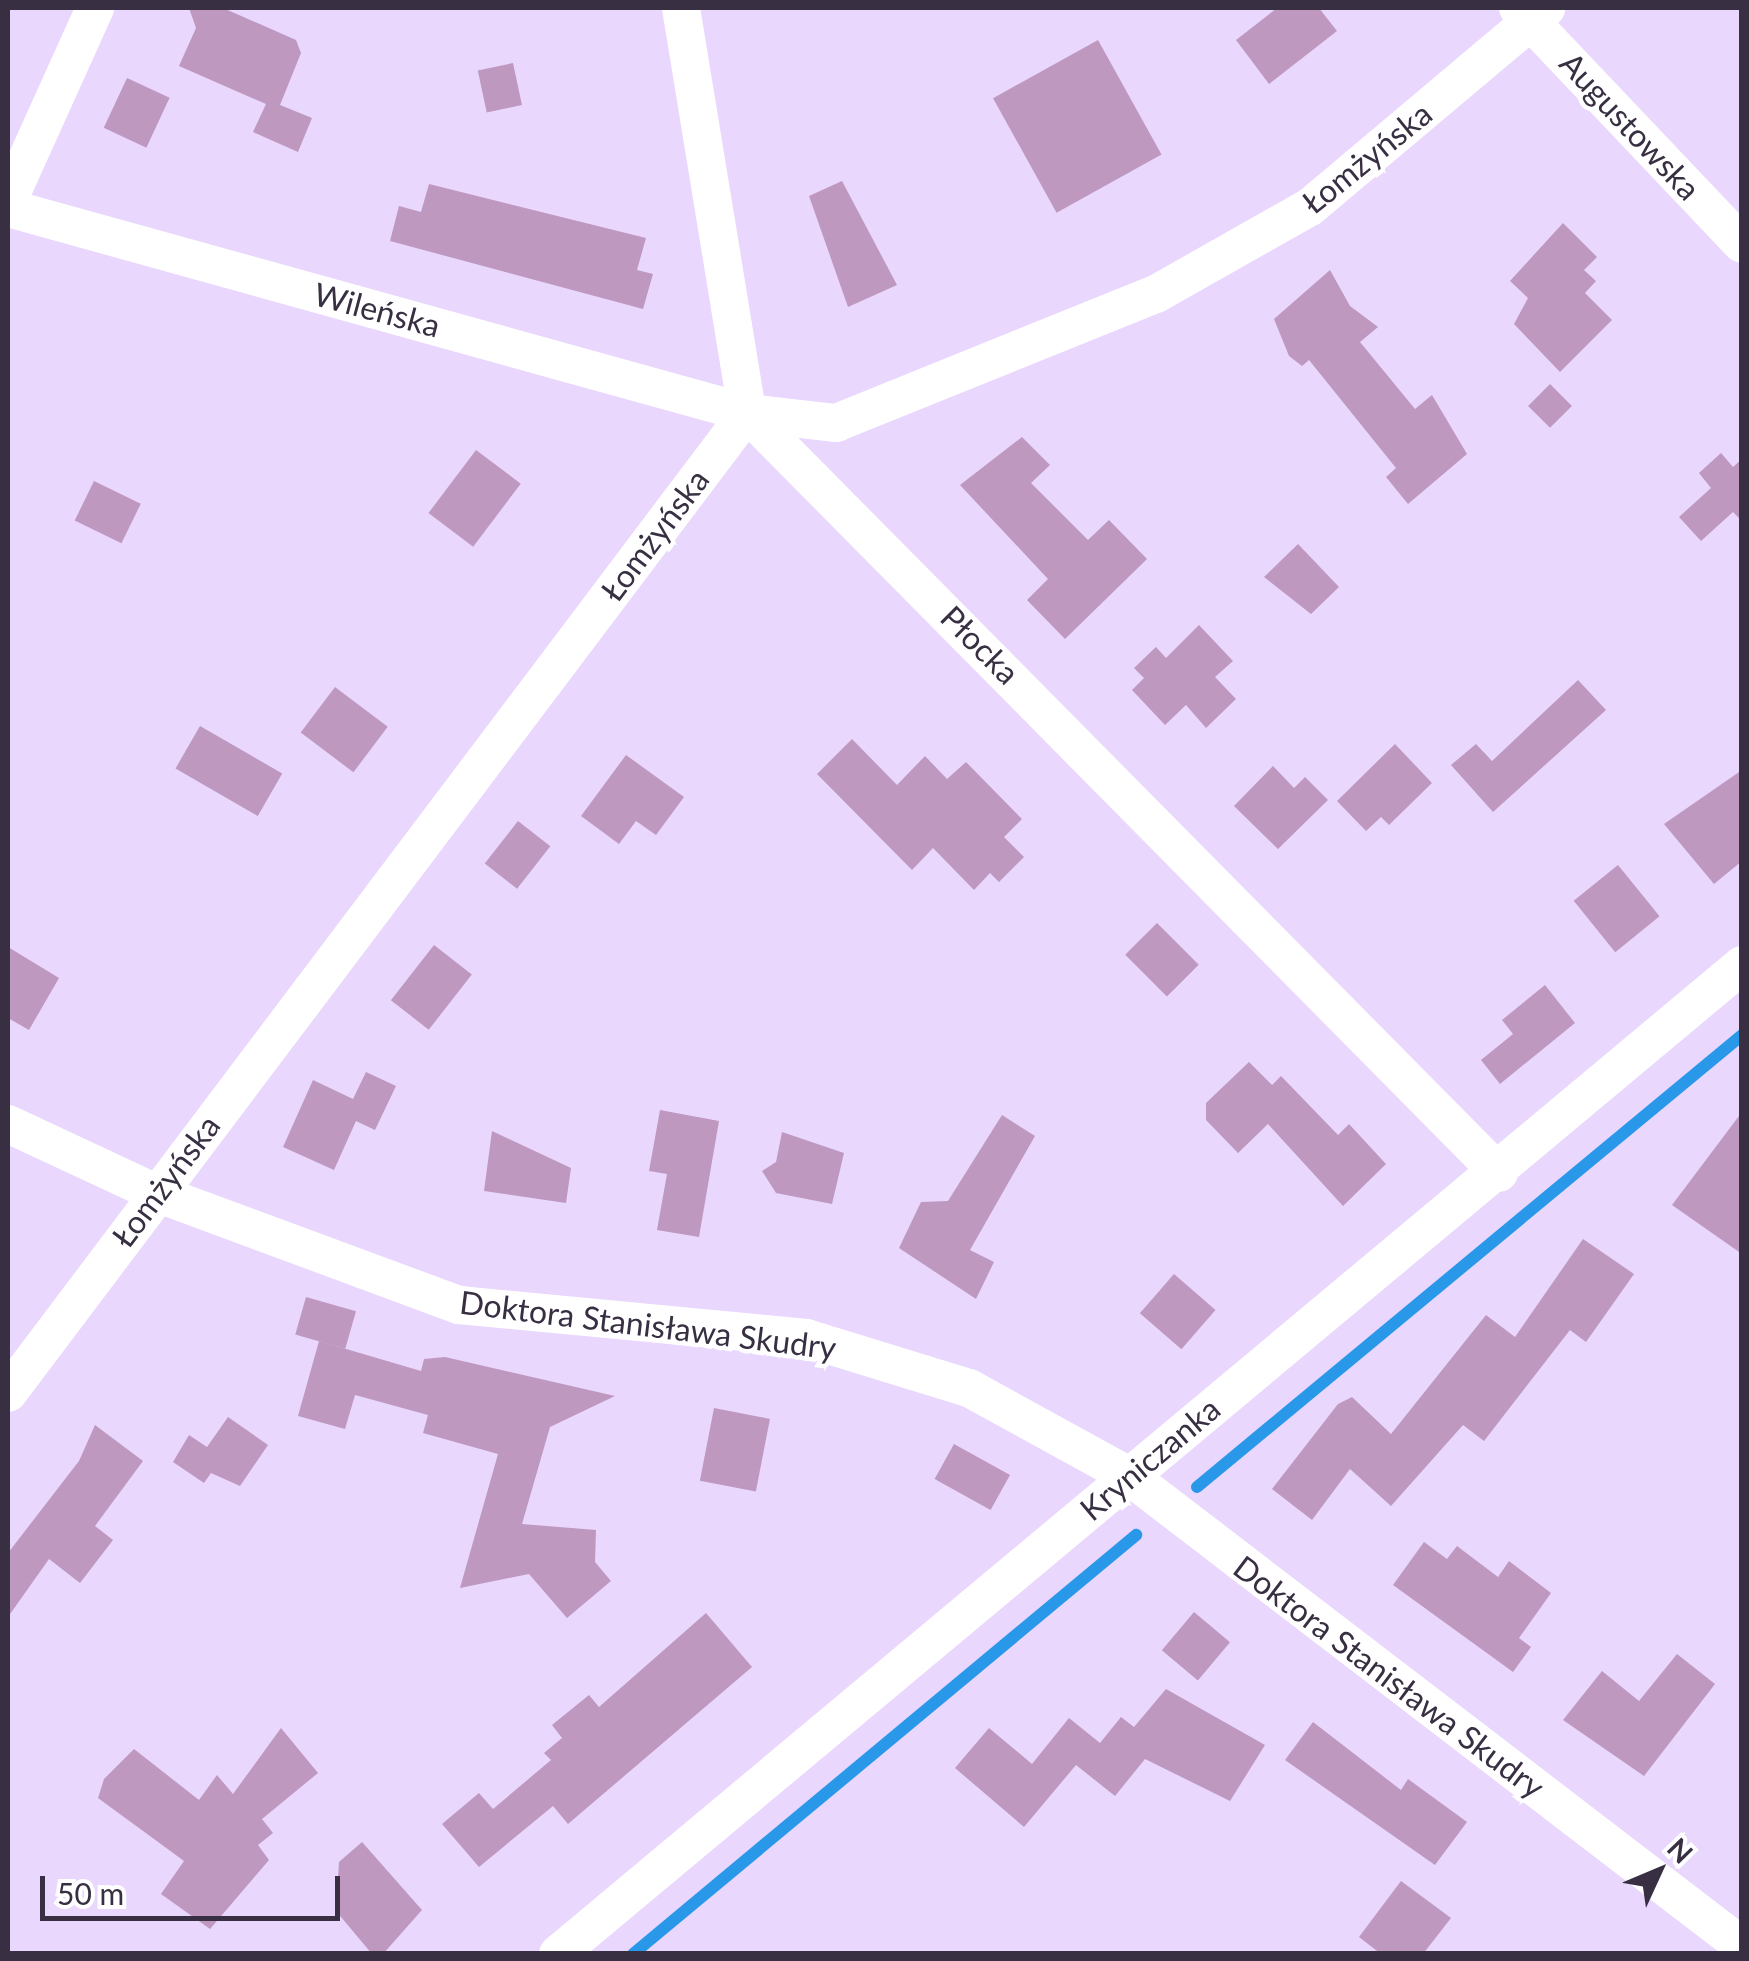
<!DOCTYPE html>
<html>
<head>
<meta charset="utf-8">
<style>
  body { margin:0 }
  #map { position:relative; width:1749px; height:1961px; overflow:hidden; background:#e9d7fe; font-family:Lato,sans-serif }
  div>[style] { position:absolute }
  .stream>* { height:12px; margin:-6px; padding:0 6px; transform-origin:6px; border-radius:6px; background:#2998e8 }
  .building>* { inset:0; background:#be98bf; transform-origin:0 0 }
  .minor>* { height:38px; margin:-19px; padding:0 19px; transform-origin:19px; border-radius:19px; background:#fff }
  span { translate:-50% -50%; white-space:nowrap; text-align:center; line-height:1.15; -webkit-text-stroke:9px #fff; paint-order:stroke }
  .street-label { font-size:32px; color:#382f42 }
  .frame { position:absolute; inset:0; border:10px solid #382f42; pointer-events:none }
  .north { position:absolute; left:1609px; top:1821px; width:100px; height:100px; -webkit-text-stroke:8px #fff; paint-order:stroke; rotate:46deg; font-size:28px; font-weight:700; line-height:40px; text-align:center; color:#382f42 }
  .north::after { content:''; display:block; margin:auto; width:35px; height:45px; background:#382f42; clip-path:polygon(50% 0,100% 100%,50% 72%,0 100%) }
  .scale { position:absolute; left:40px; top:1876px; width:300px; height:45px; box-sizing:border-box; border:5px solid #382f42; border-top:0; padding-left:12px; font-size:30px; line-height:35px; white-space:nowrap; color:#382f42; -webkit-text-stroke:8px #fff; paint-order:stroke }
</style>
</head>
<body>
<div id="map">
  <div class="stream">
    <i style="left:1197px;top:1487px;width:708px;rotate:-39.67deg"></i>
    <i style="left:633px;top:1954px;width:655px;rotate:-39.79deg"></i>
  </div>
  <div class="building">
    <i style="clip-path:polygon(189px 8px,223px 8px,296px 40px,301px 53px,280px 105px,312px 118px,298px 152px,253px 132px,266px 104px,179px 66px,196px 28px)"></i>
    <i style="clip-path:polygon(1277px 8px,1319px 8px,1337px 31px,1269px 84px,1236px 40px)"></i>
    <i style="left:1098px;top:40px;width:131px;height:120px;rotate:61deg"></i>
    <i style="left:513px;top:63px;width:43px;height:36px;rotate:78deg"></i>
    <i style="left:127px;top:78px;width:47px;height:55px;rotate:25deg"></i>
    <i style="clip-path:polygon(842px 181px,897px 285px,848px 307px,809px 196px)"></i>
    <i style="clip-path:polygon(429px 184px,646px 238px,637px 270px,653px 274px,643px 309px,390px 241px,399px 206px,421px 212px)"></i>
    <i style="clip-path:polygon(1563px 223px,1597px 257px,1584px 270px,1596px 281px,1585px 293px,1612px 320px,1560px 372px,1514px 324px,1528px 298px,1510px 281px)"></i>
    <i style="clip-path:polygon(1330px 270px,1350px 306px,1378px 327px,1360px 342px,1415px 409px,1432px 395px,1467px 454px,1408px 504px,1386px 477px,1396px 468px,1309px 360px,1302px 366px,1289px 356px,1274px 319px)"></i>
    <i style="left:1550px;top:384px;width:31px;height:31px;rotate:45deg"></i>
    <i style="clip-path:polygon(1022px 437px,1050px 465px,1031px 483px,1088px 540px,1109px 520px,1147px 559px,1065px 639px,1027px 600px,1048px 579px,960px 485px)"></i>
    <i style="left:476px;top:450px;width:56px;height:79px;rotate:37deg"></i>
    <i style="clip-path:polygon(1721px 453px,1733px 467px,1742px 459px,1742px 521px,1733px 512px,1701px 541px,1679px 517px,1711px 488px,1699px 473px)"></i>
    <i style="left:94px;top:481px;width:52px;height:44px;rotate:26deg"></i>
    <i style="clip-path:polygon(1298px 544px,1339px 587px,1311px 614px,1264px 577px)"></i>
    <i style="clip-path:polygon(1199px 625px,1233px 661px,1215px 677px,1236px 699px,1206px 728px,1186px 705px,1165px 725px,1132px 690px,1144px 678px,1134px 668px,1156px 647px,1166px 658px)"></i>
    <i style="clip-path:polygon(1578px 680px,1606px 710px,1493px 812px,1451px 765px,1476px 744px,1492px 761px)"></i>
    <i style="left:335px;top:687px;width:66px;height:57px;rotate:37deg"></i>
    <i style="left:200px;top:726px;width:95px;height:49px;rotate:30deg"></i>
    <i style="clip-path:polygon(852px 739px,897px 785px,925px 756px,947px 779px,966px 762px,1022px 819px,1004px 837px,1024px 857px,999px 882px,990px 873px,974px 890px,933px 848px,912px 870px,817px 774px)"></i>
    <i style="clip-path:polygon(1395px 744px,1432px 783px,1389px 825px,1381px 817px,1366px 831px,1337px 801px)"></i>
    <i style="clip-path:polygon(626px 755px,684px 797px,656px 835px,636px 821px,619px 844px,581px 816px)"></i>
    <i style="clip-path:polygon(1273px 766px,1294px 788px,1305px 777px,1328px 800px,1278px 849px,1234px 806px)"></i>
    <i style="clip-path:polygon(1742px 770px,1742px 861px,1714px 884px,1664px 824px)"></i>
    <i style="left:518px;top:821px;width:41px;height:54px;rotate:38deg"></i>
    <i style="left:1618px;top:865px;width:66px;height:57px;rotate:51deg"></i>
    <i style="left:1157px;top:923px;width:59px;height:45px;rotate:45deg"></i>
    <i style="left:434px;top:945px;width:48px;height:70px;rotate:38deg"></i>
    <i style="clip-path:polygon(8px 947px,59px 978px,29px 1030px,8px 1018px)"></i>
    <i style="clip-path:polygon(1545px 985px,1575px 1023px,1500px 1084px,1481px 1060px,1513px 1034px,1502px 1020px)"></i>
    <i style="clip-path:polygon(1249px 1062px,1272px 1085px,1281px 1076px,1338px 1135px,1349px 1124px,1386px 1164px,1343px 1206px,1268px 1124px,1238px 1153px,1206px 1120px,1206px 1103px)"></i>
    <i style="clip-path:polygon(366px 1072px,396px 1086px,375px 1130px,356px 1121px,334px 1170px,283px 1147px,313px 1080px,353px 1099px)"></i>
    <i style="clip-path:polygon(660px 1110px,719px 1121px,699px 1237px,657px 1230px,667px 1174px,649px 1171px)"></i>
    <i style="clip-path:polygon(1742px 1112px,1742px 1254px,1672px 1205px)"></i>
    <i style="clip-path:polygon(1002px 1115px,1035px 1136px,970px 1250px,994px 1262px,976px 1299px,899px 1248px,921px 1202px,948px 1201px)"></i>
    <i style="clip-path:polygon(492px 1131px,571px 1168px,566px 1203px,484px 1191px)"></i>
    <i style="clip-path:polygon(782px 1132px,844px 1153px,832px 1204px,776px 1193px,762px 1171px,776px 1162px)"></i>
    <i style="clip-path:polygon(1583px 1239px,1634px 1274px,1586px 1342px,1570px 1330px,1484px 1441px,1463px 1425px,1391px 1506px,1350px 1469px,1312px 1520px,1272px 1489px,1338px 1404px,1352px 1397px,1391px 1434px,1486px 1315px,1515px 1337px)"></i>
    <i style="left:1174px;top:1274px;width:55px;height:52px;rotate:41deg"></i>
    <i style="left:306px;top:1297px;width:52px;height:39px;rotate:16deg"></i>
    <i style="clip-path:polygon(319px 1341px,421px 1371px,424px 1359px,445px 1357px,615px 1396px,550px 1427px,522px 1524px,596px 1530px,595px 1562px,611px 1581px,567px 1618px,529px 1574px,460px 1588px,498px 1454px,423px 1433px,428px 1415px,355px 1395px,345px 1429px,298px 1416px)"></i>
    <i style="left:714px;top:1408px;width:57px;height:74px;rotate:11deg"></i>
    <i style="clip-path:polygon(228px 1417px,268px 1445px,240px 1486px,211px 1473px,204px 1483px,173px 1462px,189px 1435px,207px 1447px)"></i>
    <i style="clip-path:polygon(95px 1425px,143px 1461px,95px 1526px,113px 1540px,80px 1583px,49px 1559px,8px 1617px,8px 1553px,79px 1461px)"></i>
    <i style="left:954px;top:1444px;width:64px;height:40px;rotate:29deg"></i>
    <i style="clip-path:polygon(1424px 1542px,1447px 1559px,1457px 1546px,1498px 1577px,1509px 1561px,1551px 1593px,1519px 1638px,1531px 1647px,1513px 1672px,1393px 1585px)"></i>
    <i style="left:1194px;top:1612px;width:47px;height:50px;rotate:40deg"></i>
    <i style="clip-path:polygon(706px 1613px,752px 1667px,568px 1824px,553px 1806px,479px 1867px,442px 1824px,479px 1793px,493px 1809px,551px 1760px,544px 1753px,562px 1738px,552px 1725px,589px 1695px,599px 1707px)"></i>
    <i style="clip-path:polygon(1677px 1654px,1715px 1684px,1644px 1776px,1563px 1720px,1602px 1671px,1639px 1701px)"></i>
    <i style="clip-path:polygon(1166px 1689px,1265px 1745px,1230px 1801px,1145px 1759px,1115px 1796px,1076px 1765px,1024px 1827px,955px 1768px,989px 1728px,1032px 1764px,1069px 1718px,1100px 1743px,1121px 1717px,1134px 1727px)"></i>
    <i style="clip-path:polygon(1313px 1722px,1401px 1790px,1408px 1779px,1467px 1822px,1435px 1865px,1285px 1760px)"></i>
    <i style="clip-path:polygon(281px 1728px,318px 1773px,262px 1819px,273px 1833px,258px 1845px,269px 1860px,210px 1929px,161px 1894px,184px 1861px,98px 1798px,104px 1779px,134px 1749px,199px 1800px,217px 1775px,233px 1794px)"></i>
    <i style="clip-path:polygon(362px 1842px,422px 1910px,383px 1954px,372px 1954px,336px 1911px,339px 1862px)"></i>
    <i style="clip-path:polygon(1401px 1881px,1451px 1918px,1423px 1954px,1381px 1954px,1359px 1937px)"></i>
  </div>
  <div class="minor">
    <i style="left:681px;top:8px;width:410px;rotate:80.7deg"></i>
    <i style="left:747px;top:413px;width:1069px;rotate:45.3deg"></i>
    <i style="left:1518px;top:8px;width:325px;rotate:46.5deg"></i>
    <i style="left:8px;top:201px;width:212px;rotate:-65.7deg"></i>
    <i style="left:8px;top:208px;width:767px;rotate:15.5deg"></i>
    <i style="left:747px;top:413px;width:90px;rotate:6.4deg"></i>
    <i style="left:836px;top:423px;width:345px;rotate:-22deg"></i>
    <i style="left:1156px;top:294px;width:177px;rotate:-29.5deg"></i>
    <i style="left:1310px;top:207px;width:309px;rotate:-40.1deg"></i>
    <i style="left:8px;top:1124px;width:163px;rotate:25deg"></i>
    <i style="left:156px;top:1193px;width:323px;rotate:20.3deg"></i>
    <i style="left:459px;top:1305px;width:349px;rotate:5.4deg"></i>
    <i style="left:806px;top:1338px;width:170px;rotate:17.1deg"></i>
    <i style="left:969px;top:1388px;width:183px;rotate:28.8deg"></i>
    <i style="left:1129px;top:1476px;width:766px;rotate:37.47deg"></i>
    <i style="left:8px;top:1393px;width:1227px;rotate:-52.98deg"></i>
    <i style="left:558px;top:1954px;width:1543px;rotate:-39.87deg"></i>
  </div>
  <div class="street-label">
    <span style="left:1630px;top:126px;rotate:47deg">Augustowska</span>
    <span style="left:1367px;top:158px;rotate:-39deg">Łomżyńska</span>
    <span style="left:377px;top:310px;rotate:15deg">Wileńska</span>
    <span style="left:655px;top:535px;rotate:-53deg">Łomżyńska</span>
    <span style="left:980px;top:645px;rotate:45deg">Płocka</span>
    <span style="left:166px;top:1181px;rotate:-53deg">Łomżyńska</span>
    <span style="left:648px;top:1325px;rotate:7deg">Doktora Stanisława Skudry</span>
    <span style="left:1150px;top:1459px;rotate:-40deg">Kryniczanka</span>
    <span style="left:1389px;top:1677px;rotate:37deg">Doktora Stanisława Skudry</span>
  </div>
  <div class="frame"></div>
  <div class="north">N</div>
  <div class="scale">50 m</div>
</div>
</body>
</html>
